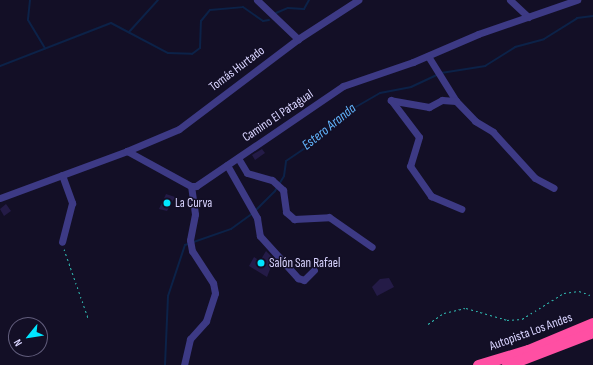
<!DOCTYPE html>
<html>
<head>
<meta charset="utf-8">
<style>
  body { margin:0 }
  #map { position:relative; width:593px; height:365px; overflow:hidden; background:#130f26; font-family:"Sofia Sans Condensed",sans-serif }
  div>[style] { position:absolute }
  .stream>* { height:2px; margin:-1px; padding:0 1px; transform-origin:1px; border-radius:1px; background:#0c2248 }
  .building>* { inset:0; background:#241b47 }
  .path>* { height:1px; margin-top:-0.5px; transform-origin:0; background:repeating-linear-gradient(90deg,#2fb8b0 0 2px,transparent 0 5px) }
  .minor>* { height:7px; margin:-3.5px; padding:0 3.5px; transform-origin:3.5px; border-radius:3.5px; background:#3d3a85 }
  .highway>* { height:11px; margin:-5.5px; padding:0 5.5px; transform-origin:5.5px; border-radius:5.5px; background:#ff4fa3 }
  .dots>* { width:11px; height:11px; translate:-50% -50%; box-sizing:border-box; border:2px solid #130f26; border-radius:50% }
  span { translate:-50% -50%; white-space:nowrap; text-align:center; line-height:1.15; -webkit-text-stroke:3px #130f26; paint-order:stroke }
  .street-label { font-size:13px; color:#d9d4ff }
  .poi-label { font-size:13px; color:#d9d4ff }
  .left { translate:0 -50%; text-align:left }
  .water-label { font-size:14px; color:#62b6ff; font-style:italic }
  .north { position:absolute; left:8px; top:317px; width:40px; height:40px; box-sizing:border-box; background:#130f26; border:1px solid #625e7d; border-radius:50%; rotate:240deg; font-size:11px; font-weight:700; line-height:16px; text-align:center; color:#d9d4ff }
  .north::after { content:''; display:block; margin:auto; width:14px; height:18px; background:#00e5ff; clip-path:polygon(50% 0,100% 100%,50% 72%,0 100%) }
</style>
</head>
<body>
<div id="map">
  <div class="stream">
    <i style="left:30px;top:0;width:20px;rotate:96deg"></i>
    <i style="left:28px;top:20px;width:33px;rotate:59deg"></i>
    <i style="left:276px;top:13px;width:13px;rotate:-23deg"></i>
    <i style="left:288px;top:8px;width:16px;rotate:4deg"></i>
    <i style="left:304px;top:9px;width:10px;rotate:-61deg"></i>
    <i style="left:129px;top:32px;width:43px;rotate:-47.8deg"></i>
    <i style="left:0;top:66px;width:119px;rotate:-21.2deg"></i>
    <i style="left:111px;top:23px;width:64px;rotate:27.8deg"></i>
    <i style="left:168px;top:53px;width:24px;rotate:2deg"></i>
    <i style="left:192px;top:54px;width:10px;rotate:-37deg"></i>
    <i style="left:200px;top:48px;width:27px;rotate:-88deg"></i>
    <i style="left:201px;top:21px;width:14px;rotate:-51deg"></i>
    <i style="left:210px;top:10px;width:33px;rotate:-5deg"></i>
    <i style="left:243px;top:7px;width:24px;rotate:35deg"></i>
    <i style="left:263px;top:21px;width:6px;rotate:-9deg"></i>
    <i style="left:441px;top:73px;width:45px;rotate:-9deg"></i>
    <i style="left:485px;top:66px;width:36px;rotate:-32deg"></i>
    <i style="left:515px;top:47px;width:30px;rotate:-15deg"></i>
    <i style="left:544px;top:39px;width:39px;rotate:-32deg"></i>
    <i style="left:577px;top:18px;width:16px;rotate:-7deg"></i>
    <i style="left:255px;top:211px;width:28px;rotate:-45deg"></i>
    <i style="left:275px;top:191px;width:17px;rotate:-59deg"></i>
    <i style="left:284px;top:176px;width:15px;rotate:-82deg"></i>
    <i style="left:286px;top:161px;width:41px;rotate:-34.1deg"></i>
    <i style="left:320px;top:138px;width:24px;rotate:-52deg"></i>
    <i style="left:335px;top:119px;width:52px;rotate:-30deg"></i>
    <i style="left:380px;top:93px;width:32px;rotate:-11deg"></i>
    <i style="left:411px;top:87px;width:29px;rotate:-25deg"></i>
    <i style="left:165px;top:365px;width:69px;rotate:-87.5deg"></i>
    <i style="left:168px;top:296px;width:54px;rotate:-71.6deg"></i>
    <i style="left:185px;top:245px;width:49px;rotate:-19.2deg"></i>
    <i style="left:231px;top:229px;width:26px;rotate:-36deg"></i>
  </div>
  <div class="building">
    <i style="clip-path:polygon(262px 149px,265px 153px,255px 160px,252px 155px)"></i>
    <i style="clip-path:polygon(166px 194px,175px 197px,167px 211px,159px 209px)"></i>
    <i style="clip-path:polygon(6px 204px,11px 211px,4px 216px,0 209px)"></i>
    <i style="clip-path:polygon(266px 251px,274px 259px,267px 277px,249px 266px,254px 257px,260px 261px)"></i>
    <i style="clip-path:polygon(389px 278px,394px 287px,377px 296px,372px 287px,380px 279px)"></i>
  </div>
  <div class="path">
    <i style="left:64px;top:249px;width:73px;rotate:70.8deg"></i>
    <i style="left:428px;top:324px;width:19px;rotate:-35deg"></i>
    <i style="left:444px;top:313px;width:23px;rotate:-13deg"></i>
    <i style="left:466px;top:308px;width:43px;rotate:16.3deg"></i>
    <i style="left:507px;top:320px;width:15px;rotate:-4deg"></i>
    <i style="left:522px;top:319px;width:49px;rotate:-31.8deg"></i>
    <i style="left:564px;top:293px;width:15px;rotate:-8deg"></i>
    <i style="left:579px;top:291px;width:15px;rotate:20deg"></i>
  </div>
  <div class="minor">
    <i style="left:257px;top:0;width:57px;rotate:43.6deg"></i>
    <i style="left:510px;top:0;width:25px;rotate:43deg"></i>
    <i style="left:428px;top:56px;width:53px;rotate:58.1deg"></i>
    <i style="left:456px;top:101px;width:28px;rotate:46deg"></i>
    <i style="left:475px;top:121px;width:21px;rotate:31deg"></i>
    <i style="left:493px;top:132px;width:62px;rotate:47.6deg"></i>
    <i style="left:535px;top:178px;width:21px;rotate:28deg"></i>
    <i style="left:456px;top:101px;width:14px;rotate:-176deg"></i>
    <i style="left:442px;top:100px;width:15px;rotate:152deg"></i>
    <i style="left:429px;top:107px;width:39px;rotate:-170deg"></i>
    <i style="left:391px;top:100px;width:46px;rotate:52.9deg"></i>
    <i style="left:419px;top:137px;width:30px;rotate:107deg"></i>
    <i style="left:410px;top:166px;width:37px;rotate:55deg"></i>
    <i style="left:431px;top:196px;width:33px;rotate:23deg"></i>
    <i style="left:127px;top:151px;width:56px;rotate:-22.9deg"></i>
    <i style="left:179px;top:129px;width:149px;rotate:-37.1deg"></i>
    <i style="left:298px;top:39px;width:72px;rotate:-33deg"></i>
    <i style="left:238px;top:158px;width:17px;rotate:59deg"></i>
    <i style="left:247px;top:173px;width:26px;rotate:16deg"></i>
    <i style="left:272px;top:180px;width:15px;rotate:42deg"></i>
    <i style="left:283px;top:190px;width:22px;rotate:82deg"></i>
    <i style="left:286px;top:212px;width:11px;rotate:41deg"></i>
    <i style="left:294px;top:219px;width:35px;rotate:-3deg"></i>
    <i style="left:329px;top:217px;width:52px;rotate:34.9deg"></i>
    <i style="left:227px;top:165px;width:61px;rotate:60.5deg"></i>
    <i style="left:257px;top:218px;width:18px;rotate:81deg"></i>
    <i style="left:260px;top:236px;width:57px;rotate:47.9deg"></i>
    <i style="left:298px;top:278px;width:6px;rotate:18deg"></i>
    <i style="left:304px;top:280px;width:14px;rotate:-45deg"></i>
    <i style="left:62px;top:175px;width:30px;rotate:70deg"></i>
    <i style="left:72px;top:203px;width:40px;rotate:104.4deg"></i>
    <i style="left:0;top:198px;width:135px;rotate:-20.3deg"></i>
    <i style="left:127px;top:151px;width:73px;rotate:28.7deg"></i>
    <i style="left:191px;top:186px;width:5px"></i>
    <i style="left:196px;top:186px;width:178px;rotate:-34.2deg"></i>
    <i style="left:343px;top:86px;width:74px;rotate:-18.9deg"></i>
    <i style="left:413px;top:62px;width:71px;rotate:-23.3deg"></i>
    <i style="left:478px;top:34px;width:105px;rotate:-19deg"></i>
    <i style="left:184px;top:365px;width:27px;rotate:-77deg"></i>
    <i style="left:190px;top:339px;width:24px;rotate:-48deg"></i>
    <i style="left:206px;top:321px;width:29px;rotate:-72deg"></i>
    <i style="left:215px;top:293px;width:10px;rotate:-101deg"></i>
    <i style="left:213px;top:283px;width:38px;rotate:-123deg"></i>
    <i style="left:192px;top:251px;width:11px;rotate:-100deg"></i>
    <i style="left:190px;top:240px;width:26px;rotate:-79deg"></i>
    <i style="left:195px;top:214px;width:28px;rotate:-98deg"></i>
  </div>
  <div class="highway">
    <i style="left:478px;top:365px;width:52px;rotate:-16.7deg"></i>
    <i style="left:528px;top:350px;width:70px;rotate:-22.6deg"></i>
    <i style="left:507px;top:365px;width:92px;rotate:-21deg"></i>
  </div>
  <div class="dots">
    <i style="left:167px;top:203px;background:#00e5ff"></i>
    <i style="left:261px;top:263px;background:#00e5ff"></i>
  </div>
  <div class="street-label">
    <span style="left:237px;top:69px;rotate:-37deg">Tomás Hurtado</span>
    <span style="left:278px;top:116px;rotate:-34deg">Camino El Patagual</span>
    <span style="left:531px;top:332px;rotate:-20deg">Autopista Los Andes</span>
  </div>
  <div class="poi-label">
    <span class="left" style="left:175px;top:203px">La Curva</span>
    <span class="left" style="left:269px;top:263px">Salón San Rafael</span>
  </div>
  <div class="water-label">
    <span style="left:329px;top:127px;rotate:-39deg">Estero Aranda</span>
  </div>
  <div class="north">N</div>
</div>
</body>
</html>
